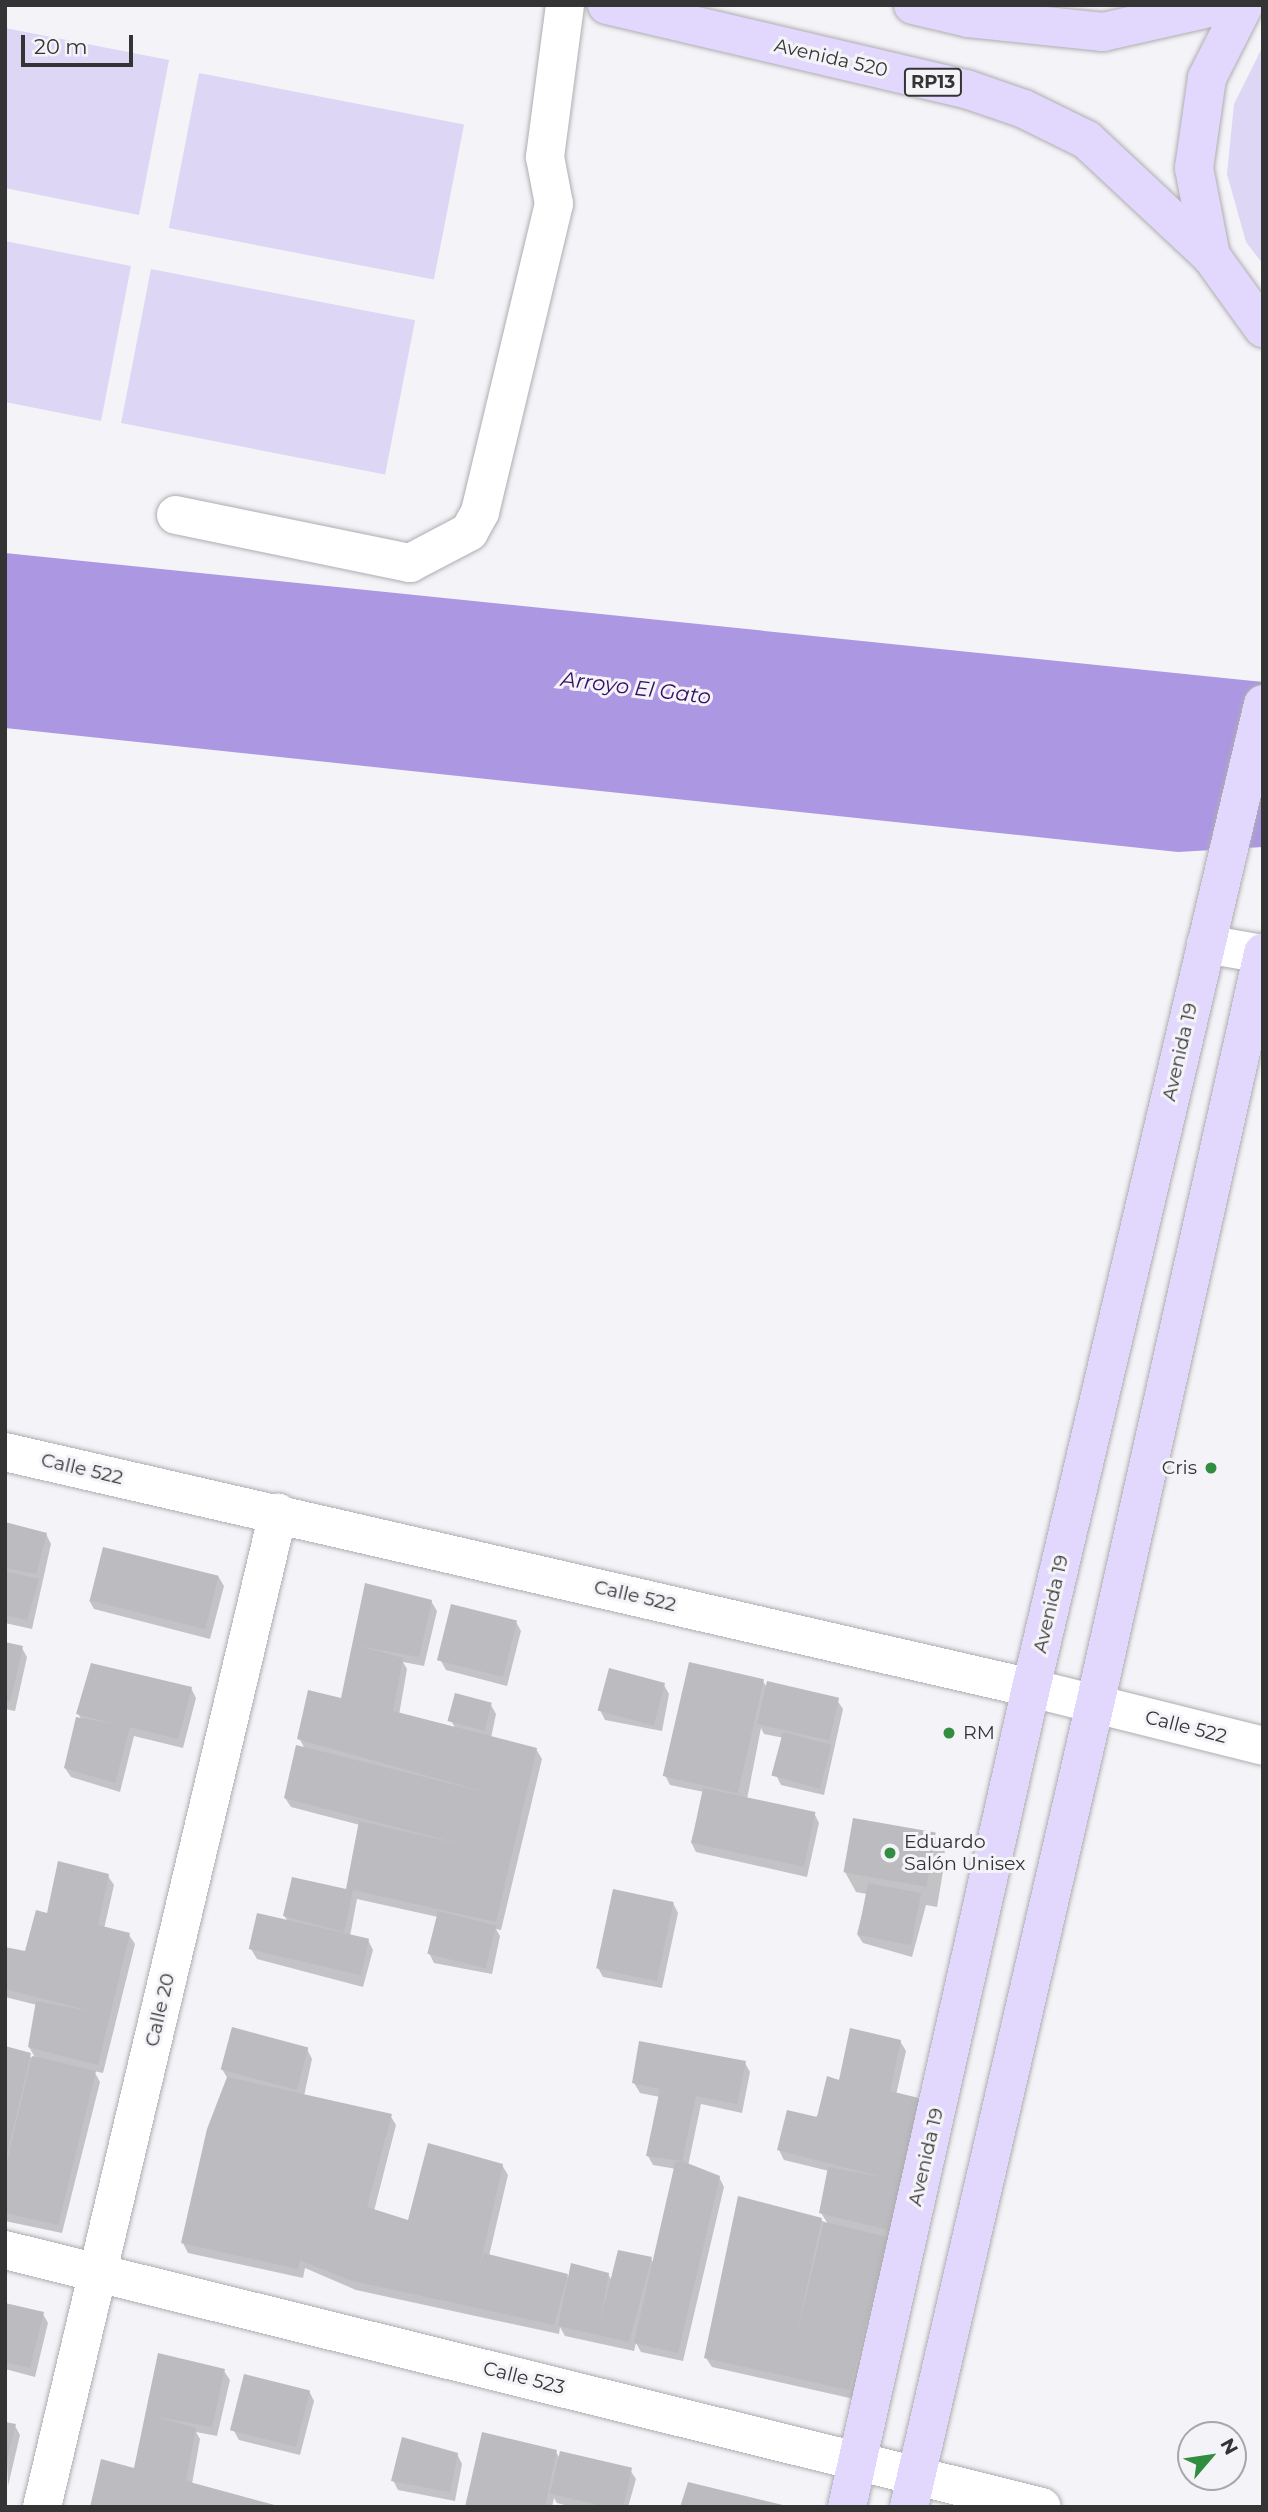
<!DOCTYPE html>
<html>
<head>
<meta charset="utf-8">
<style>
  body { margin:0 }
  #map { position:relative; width:1268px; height:2512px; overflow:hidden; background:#f4f3f7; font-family:Montserrat,sans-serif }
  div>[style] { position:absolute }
  .green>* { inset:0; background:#ddd6f4; transform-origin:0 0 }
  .water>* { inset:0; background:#ac97e3 }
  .shadow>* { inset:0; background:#0003 }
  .building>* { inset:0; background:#bcbbbf; transform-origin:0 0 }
  .roads { filter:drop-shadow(0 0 2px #aeadb1) drop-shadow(0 0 2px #aeadb1) }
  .minor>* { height:38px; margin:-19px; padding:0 19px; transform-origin:19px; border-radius:19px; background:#fff }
  .major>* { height:38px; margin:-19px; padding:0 19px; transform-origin:19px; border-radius:19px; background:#e2d8fd }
  .dots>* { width:19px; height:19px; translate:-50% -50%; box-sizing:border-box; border:4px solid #f4f3f7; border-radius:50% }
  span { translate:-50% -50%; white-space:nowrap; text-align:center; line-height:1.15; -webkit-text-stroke:6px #f4f3f7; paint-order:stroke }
  .shield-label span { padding:2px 5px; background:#f4f3f7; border:2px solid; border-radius:5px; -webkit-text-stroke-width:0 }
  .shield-label { font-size:18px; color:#343435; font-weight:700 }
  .street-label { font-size:19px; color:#343435 }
  .poi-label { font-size:19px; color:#343435 }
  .right { translate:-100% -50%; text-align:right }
  .left { translate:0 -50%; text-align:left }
  .water-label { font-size:21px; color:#350d66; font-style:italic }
  .frame { position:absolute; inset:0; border:7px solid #343435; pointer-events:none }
  .north { position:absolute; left:1177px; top:2421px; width:70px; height:70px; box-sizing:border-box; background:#f4f3f7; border:2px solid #a7a7a9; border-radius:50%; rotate:61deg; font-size:19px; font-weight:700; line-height:28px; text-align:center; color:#343435 }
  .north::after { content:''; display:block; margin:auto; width:24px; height:32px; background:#318d3f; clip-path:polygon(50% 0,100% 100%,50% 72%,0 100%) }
  .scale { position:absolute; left:21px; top:35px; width:112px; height:32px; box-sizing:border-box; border:4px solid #343435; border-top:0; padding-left:9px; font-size:21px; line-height:24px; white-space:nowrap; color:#343435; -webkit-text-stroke:5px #f4f3f7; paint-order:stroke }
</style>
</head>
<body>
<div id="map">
  <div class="green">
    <i style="clip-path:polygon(5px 28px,169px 60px,139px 215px,5px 188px)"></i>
    <i style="clip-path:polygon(1263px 46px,1263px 264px,1246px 242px,1227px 174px,1234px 104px)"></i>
    <i style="left:199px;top:73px;width:270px;height:158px;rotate:11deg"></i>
    <i style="clip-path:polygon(5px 241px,131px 266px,101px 421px,5px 402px)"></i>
    <i style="left:151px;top:269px;width:269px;height:157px;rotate:11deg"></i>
  </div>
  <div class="water">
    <i style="clip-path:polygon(5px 553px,1263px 682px,1263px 847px,1178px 852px,5px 728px)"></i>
  </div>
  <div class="shadow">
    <i style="clip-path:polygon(5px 1524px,46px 1534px,51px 1544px,32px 1629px,5px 1623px)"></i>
    <i style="clip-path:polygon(218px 1576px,224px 1586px,210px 1639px,94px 1609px,89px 1600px)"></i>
    <i style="clip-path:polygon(366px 1586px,431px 1601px,437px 1611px,424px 1666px,403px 1662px,407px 1669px,399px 1715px,456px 1729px,451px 1721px,491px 1705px,496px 1714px,491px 1738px,536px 1749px,542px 1759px,501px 1930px,496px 1929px,500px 1936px,492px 1974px,434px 1963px,429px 1953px,438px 1917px,357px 1899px,350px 1936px,368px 1940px,373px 1950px,363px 1987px,257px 1959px,251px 1949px,288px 1922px,284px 1915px,347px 1891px,360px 1825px,291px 1807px,285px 1798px,305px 1749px,299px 1738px,343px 1700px)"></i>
    <i style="clip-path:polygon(516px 1622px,521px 1631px,507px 1686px,446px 1670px,441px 1661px)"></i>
    <i style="clip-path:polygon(5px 1644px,22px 1648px,27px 1657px,15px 1711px,5px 1709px)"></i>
    <i style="clip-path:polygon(763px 1681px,767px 1688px,837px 1700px,843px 1709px,824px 1795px,781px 1785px,776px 1775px,784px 1738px,764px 1734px,761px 1728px,747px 1799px,814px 1813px,819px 1823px,807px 1877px,696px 1852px,691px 1842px,704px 1792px,670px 1785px,665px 1775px)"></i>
    <i style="clip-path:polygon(664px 1685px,669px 1694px,662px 1731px,605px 1720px,600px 1710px)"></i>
    <i style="clip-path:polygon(191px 1688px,196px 1698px,183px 1748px,134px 1736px,120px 1792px,71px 1777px,65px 1768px,82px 1720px,78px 1714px)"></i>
    <i style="clip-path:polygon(935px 1835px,946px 1854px,937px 1907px,926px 1905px,912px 1957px,863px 1943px,857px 1934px,867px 1894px,856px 1892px,845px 1872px)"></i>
    <i style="clip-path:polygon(108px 1876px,114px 1885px,104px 1929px,129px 1935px,135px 1944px,103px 2073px,94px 2071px,100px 2082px,62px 2233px,5px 2221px,5px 2048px,36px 2059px,29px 2047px,37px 2005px,5px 1997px,5px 1948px,27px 1953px,48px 1915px)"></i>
    <i style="clip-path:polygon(673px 1903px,678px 1913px,662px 1988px,603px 1977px,598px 1968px)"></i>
    <i style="clip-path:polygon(900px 2041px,906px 2051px,896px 2095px,892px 2248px,854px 2399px,712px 2367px,706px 2358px,821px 2220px,828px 2224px,821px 2213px,829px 2171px,784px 2160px,779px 2150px)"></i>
    <i style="clip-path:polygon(307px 2049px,312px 2059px,304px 2096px,390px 2115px,396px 2125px,374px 2211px,409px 2222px,502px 2165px,508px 2175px,489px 2256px,570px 2277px,608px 2274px,612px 2281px,651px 2259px,654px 2264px,676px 2169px,653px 2165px,648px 2156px,660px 2097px,640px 2093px,634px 2083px,745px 2063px,750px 2072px,742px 2113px,701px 2104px,688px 2166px,719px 2177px,724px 2187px,683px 2361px,641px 2352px,636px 2343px,634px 2351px,565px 2336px,560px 2327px,559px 2334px,356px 2290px,305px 2268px,303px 2278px,188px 2253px,183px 2243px,228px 2079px,222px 2069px)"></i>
    <i style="clip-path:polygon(5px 2305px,43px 2314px,48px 2323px,35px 2377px,5px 2369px)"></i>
    <i style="clip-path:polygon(159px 2355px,224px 2371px,230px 2380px,217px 2436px,196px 2432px,200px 2439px,192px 2484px,136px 2470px)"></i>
    <i style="clip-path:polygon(309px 2391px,314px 2401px,300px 2455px,239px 2440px,234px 2431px)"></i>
    <i style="clip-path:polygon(5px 2424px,15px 2426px,20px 2435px,8px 2486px)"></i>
    <i style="clip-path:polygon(556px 2452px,560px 2459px,630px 2470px,636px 2479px,628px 2507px,572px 2507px,557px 2503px,554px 2498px,552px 2507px,467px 2507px)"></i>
    <i style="clip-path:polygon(457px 2454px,462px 2464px,455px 2501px,398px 2490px,393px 2480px)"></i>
  </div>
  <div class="building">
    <i style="clip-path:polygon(5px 1522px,47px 1533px,36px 1574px,5px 1568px)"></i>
    <i style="left:103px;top:1547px;width:119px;height:55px;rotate:14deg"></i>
    <i style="clip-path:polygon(5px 1571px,39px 1579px,27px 1620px,5px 1615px)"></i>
    <i style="clip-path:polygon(365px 1583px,432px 1600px,419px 1657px,359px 1646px,403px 1658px,393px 1711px,537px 1748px,496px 1922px,353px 1890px,344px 1932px,283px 1916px,292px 1877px,346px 1889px,359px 1821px,468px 1846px,284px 1798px,296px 1745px,496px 1795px,297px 1739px,308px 1690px,341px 1698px)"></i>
    <i style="left:451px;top:1604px;width:68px;height:58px;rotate:14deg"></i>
    <i style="clip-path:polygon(5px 1642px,23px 1646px,10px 1702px,5px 1701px)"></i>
    <i style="left:689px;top:1662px;width:77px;height:117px;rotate:13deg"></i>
    <i style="clip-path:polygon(91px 1663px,192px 1687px,178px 1739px,130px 1727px,115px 1783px,64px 1768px,76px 1717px,119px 1725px,76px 1714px)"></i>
    <i style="left:609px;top:1668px;width:58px;height:44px;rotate:15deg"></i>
    <i style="left:767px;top:1681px;width:74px;height:44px;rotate:13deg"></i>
    <i style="left:455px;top:1693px;width:38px;height:29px;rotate:15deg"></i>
    <i style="left:783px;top:1732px;width:50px;height:45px;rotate:15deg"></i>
    <i style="left:703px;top:1788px;width:115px;height:56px;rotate:12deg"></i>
    <i style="left:853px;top:1818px;width:84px;height:55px;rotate:10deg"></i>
    <i style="clip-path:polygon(58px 1861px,109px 1874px,98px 1925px,130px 1933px,98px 2065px,28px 2047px,36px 2001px,94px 2012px,5px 1989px,5px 1947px,25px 1951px,36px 1910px,47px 1913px)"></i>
    <i style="left:868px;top:1883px;width:54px;height:53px;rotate:11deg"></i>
    <i style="left:613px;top:1889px;width:62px;height:81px;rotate:12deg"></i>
    <i style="left:438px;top:1911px;width:60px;height:44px;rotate:14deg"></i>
    <i style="left:257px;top:1913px;width:115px;height:37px;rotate:13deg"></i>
    <i style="left:232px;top:2027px;width:79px;height:44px;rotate:15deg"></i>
    <i style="clip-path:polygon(850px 2028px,901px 2040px,890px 2091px,923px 2099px,889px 2230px,819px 2213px,828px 2167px,886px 2178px,777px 2150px,787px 2110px,817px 2117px,827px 2076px,839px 2080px)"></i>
    <i style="clip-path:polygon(639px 2041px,746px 2061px,737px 2104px,696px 2096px,682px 2161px,720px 2176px,678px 2353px,634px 2343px,675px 2163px,682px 2161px,646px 2156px,660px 2089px,632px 2083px)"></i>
    <i style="clip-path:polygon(5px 2046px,31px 2053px,6px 2159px,5px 2159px)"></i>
    <i style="clip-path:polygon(32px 2056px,96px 2071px,58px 2225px,5px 2213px,5px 2170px)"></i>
    <i style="clip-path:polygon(227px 2077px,392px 2114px,367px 2207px,408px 2220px,428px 2143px,503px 2164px,478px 2274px,484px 2253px,568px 2274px,554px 2325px,349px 2280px,300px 2260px,298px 2269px,181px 2243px,207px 2129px)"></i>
    <i style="clip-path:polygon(738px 2196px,822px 2218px,792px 2354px,824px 2222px,888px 2237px,849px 2390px,704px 2358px)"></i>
    <i style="clip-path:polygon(618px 2250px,652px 2257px,629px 2342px,558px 2326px,571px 2263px,609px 2273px,600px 2322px)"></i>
    <i style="clip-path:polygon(5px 2303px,44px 2312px,30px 2368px,5px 2362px)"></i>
    <i style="clip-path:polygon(158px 2353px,225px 2369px,212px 2427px,153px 2416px,196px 2428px,186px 2481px,282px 2507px,90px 2507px,101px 2459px,134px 2468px)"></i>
    <i style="left:244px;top:2374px;width:68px;height:58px;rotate:14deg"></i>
    <i style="clip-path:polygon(5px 2422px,16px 2424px,6px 2463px,5px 2463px)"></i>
    <i style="clip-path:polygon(482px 2432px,557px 2450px,545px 2507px,465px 2507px)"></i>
    <i style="clip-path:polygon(402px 2437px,458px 2453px,450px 2492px,391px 2481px)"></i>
    <i style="left:560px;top:2451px;width:74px;height:44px;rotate:13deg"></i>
    <i style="clip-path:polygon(688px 2482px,787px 2506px,787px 2507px,680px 2507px)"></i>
  </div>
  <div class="roads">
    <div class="minor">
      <i style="left:176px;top:515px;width:239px;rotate:11.6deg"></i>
      <i style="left:410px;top:563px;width:67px;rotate:-27.7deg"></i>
      <i style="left:469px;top:532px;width:23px;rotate:-61deg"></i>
      <i style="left:480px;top:512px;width:317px;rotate:-76.5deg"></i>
      <i style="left:554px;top:204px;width:48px;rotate:-100.8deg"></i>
      <i style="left:545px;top:157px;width:153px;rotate:-82.5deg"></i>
      <i style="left:1206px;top:944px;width:58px;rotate:10deg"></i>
      <i style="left:5px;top:1452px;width:1053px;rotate:12.95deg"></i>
      <i style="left:1031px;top:1688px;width:239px;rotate:14deg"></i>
      <i style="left:5px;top:2250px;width:1068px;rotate:13.92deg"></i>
      <i style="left:42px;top:2507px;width:1022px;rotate:-76.64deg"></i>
    </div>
    <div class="major">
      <i style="left:607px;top:5px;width:369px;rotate:13.2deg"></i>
      <i style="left:966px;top:89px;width:61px;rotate:19deg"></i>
      <i style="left:1024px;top:109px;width:70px;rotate:26.2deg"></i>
      <i style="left:1087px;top:140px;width:170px;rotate:43.1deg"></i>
      <i style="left:913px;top:5px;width:57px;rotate:13.3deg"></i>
      <i style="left:968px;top:18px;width:136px;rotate:5.9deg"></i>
      <i style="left:1103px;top:32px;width:123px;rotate:-12.7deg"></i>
      <i style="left:1244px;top:5px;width:82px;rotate:116.9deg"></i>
      <i style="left:1207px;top:78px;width:91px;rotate:98.2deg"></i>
      <i style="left:1194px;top:168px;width:90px;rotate:79.1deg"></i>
      <i style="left:1211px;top:256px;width:89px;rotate:54.2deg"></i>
      <i style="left:847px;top:2507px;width:839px;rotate:-77.34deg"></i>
      <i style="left:1031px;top:1688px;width:1011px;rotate:-76.73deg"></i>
      <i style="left:909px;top:2507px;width:824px;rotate:-76.96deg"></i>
      <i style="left:1095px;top:1704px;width:770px;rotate:-77.39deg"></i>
    </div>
  </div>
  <div class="dots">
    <i style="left:1211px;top:1468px;background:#318d3f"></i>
    <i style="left:949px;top:1733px;background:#318d3f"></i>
    <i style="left:890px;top:1853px;background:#318d3f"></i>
  </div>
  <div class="shield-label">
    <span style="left:933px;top:82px">RP13</span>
  </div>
  <div class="street-label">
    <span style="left:831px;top:58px;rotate:13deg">Avenida 520</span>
    <span style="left:1180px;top:1052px;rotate:-77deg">Avenida 19</span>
    <span style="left:82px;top:1469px;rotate:13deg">Calle 522</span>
    <span style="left:635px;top:1596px;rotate:13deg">Calle 522</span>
    <span style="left:1051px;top:1604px;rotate:-77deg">Avenida 19</span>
    <span style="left:1186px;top:1727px;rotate:14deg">Calle 522</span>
    <span style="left:160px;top:2010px;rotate:-77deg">Calle 20</span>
    <span style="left:926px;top:2157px;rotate:-77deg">Avenida 19</span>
    <span style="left:524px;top:2378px;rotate:14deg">Calle 523</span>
  </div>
  <div class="poi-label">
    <span class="right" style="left:1197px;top:1468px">Cris</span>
    <span class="left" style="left:963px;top:1733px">RM</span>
    <span class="left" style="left:904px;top:1853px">Eduardo<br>Salón Unisex</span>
  </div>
  <div class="water-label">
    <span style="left:636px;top:688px;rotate:7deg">Arroyo El Gato</span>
  </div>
  <div class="frame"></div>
  <div class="north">N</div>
  <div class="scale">20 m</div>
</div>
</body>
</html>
